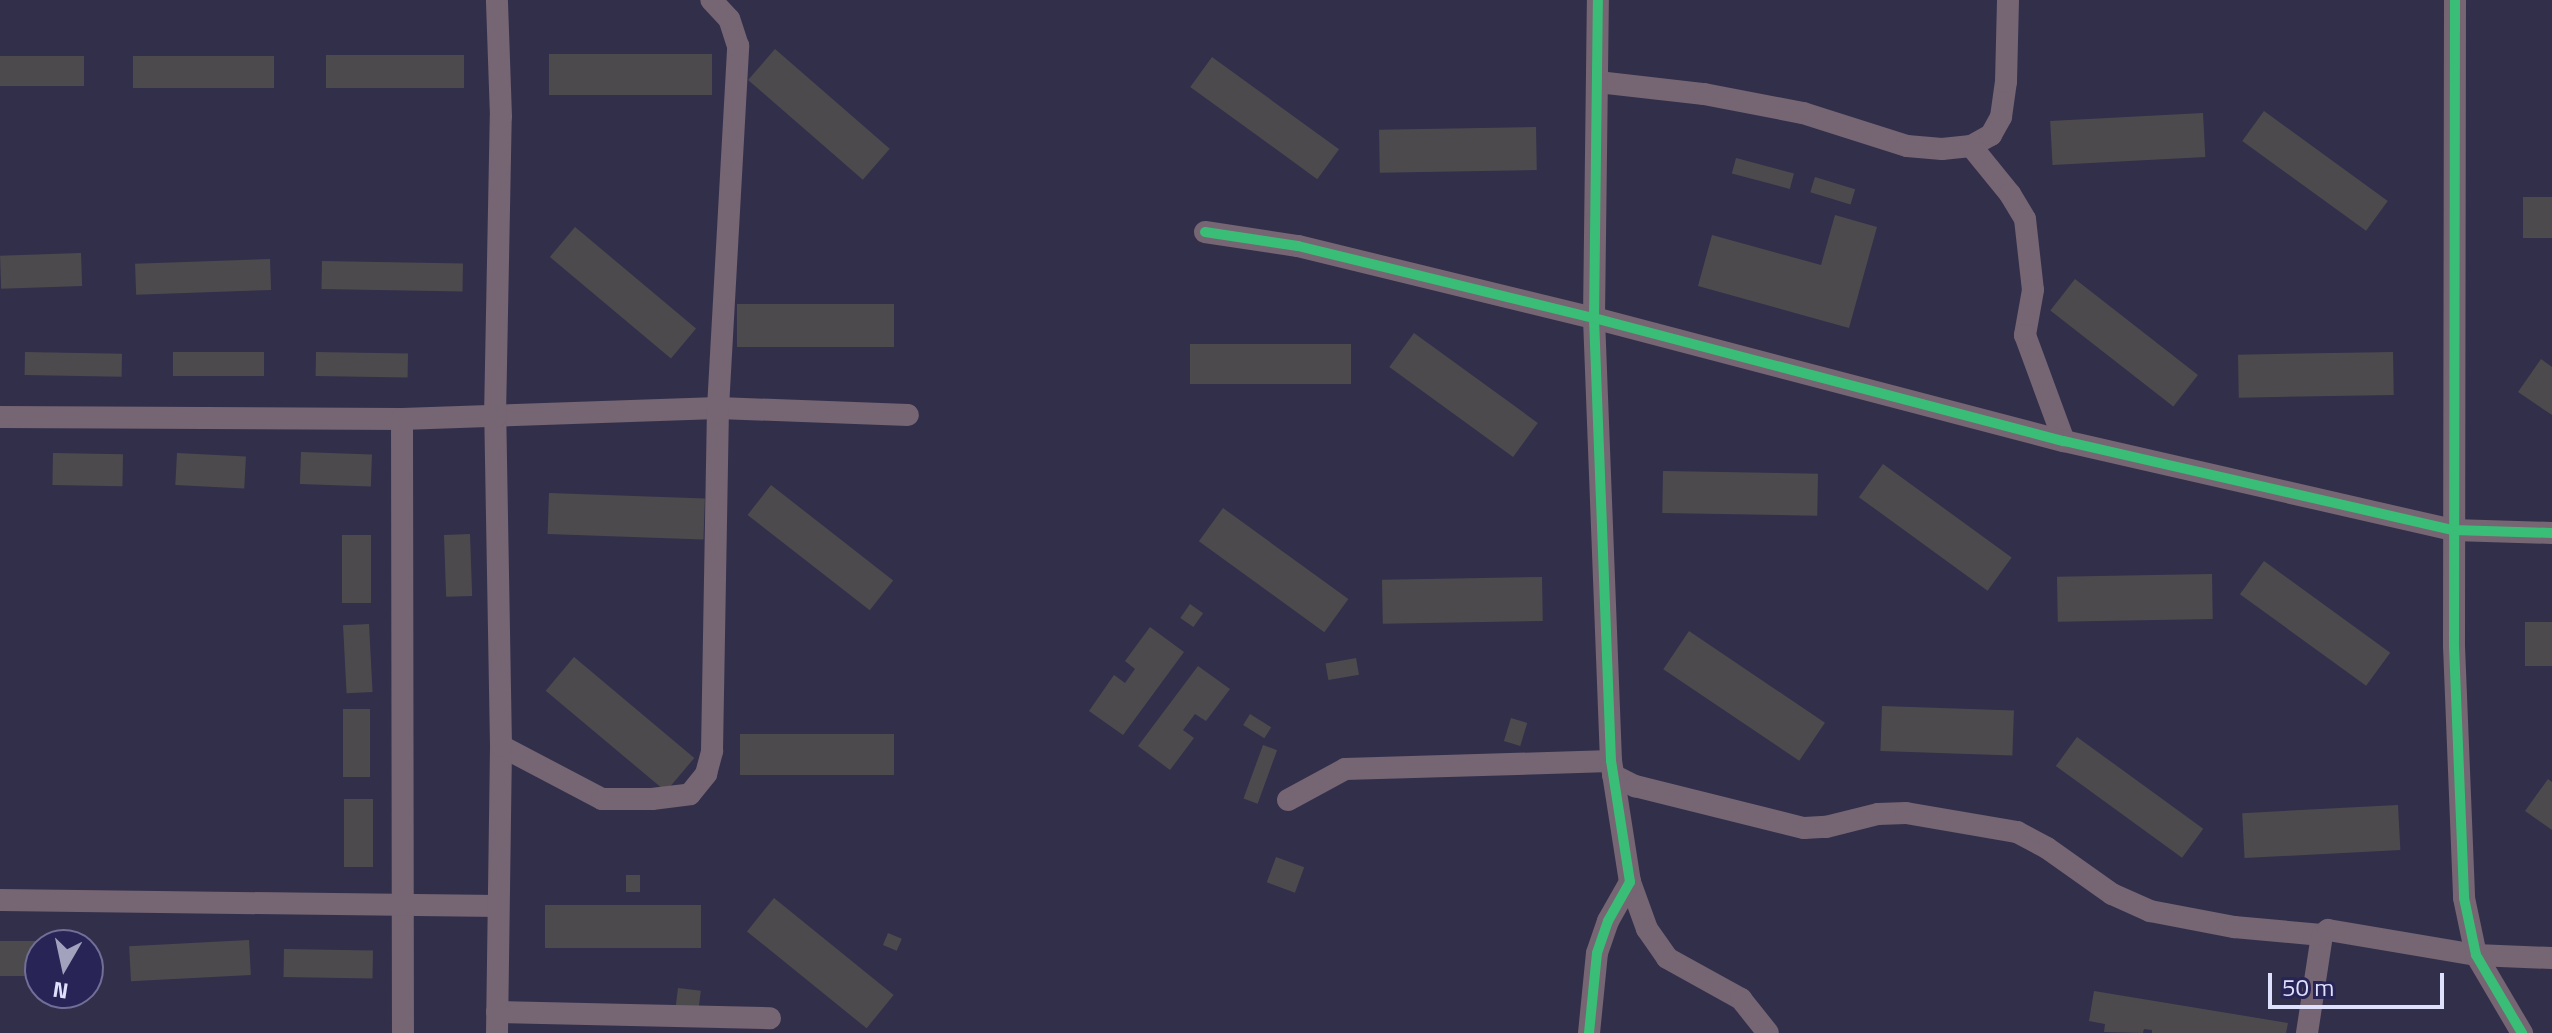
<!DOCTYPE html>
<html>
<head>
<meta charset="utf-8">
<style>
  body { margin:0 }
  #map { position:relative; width:2552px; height:1033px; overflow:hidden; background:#322f4b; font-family:"Titillium Web",sans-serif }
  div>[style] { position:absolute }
  .building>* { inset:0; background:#4d4a4e; transform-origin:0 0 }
  .street>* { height:22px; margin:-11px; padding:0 11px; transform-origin:11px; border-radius:11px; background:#766573 }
  .cycleway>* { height:10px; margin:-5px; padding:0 5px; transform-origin:5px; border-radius:5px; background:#3abd76 }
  span { translate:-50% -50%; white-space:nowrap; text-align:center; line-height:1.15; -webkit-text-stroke:6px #282456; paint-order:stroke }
  .north { position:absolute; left:24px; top:929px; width:80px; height:80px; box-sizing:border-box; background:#282456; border:2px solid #716f98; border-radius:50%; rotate:189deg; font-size:22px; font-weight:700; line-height:32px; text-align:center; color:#dfe0fb }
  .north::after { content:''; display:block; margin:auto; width:28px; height:36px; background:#a2a2bd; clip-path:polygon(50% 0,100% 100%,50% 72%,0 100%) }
  .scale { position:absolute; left:2268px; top:973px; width:176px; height:36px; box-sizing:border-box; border:4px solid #dfe0fb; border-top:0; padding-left:10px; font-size:24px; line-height:28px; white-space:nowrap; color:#dfe0fb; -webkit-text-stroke:6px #282456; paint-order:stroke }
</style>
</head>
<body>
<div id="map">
  <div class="building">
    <i style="left:775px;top:49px;width:152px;height:41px;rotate:41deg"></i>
    <i style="left:549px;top:54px;width:163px;height:41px"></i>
    <i style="left:326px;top:55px;width:138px;height:33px"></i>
    <i style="left:0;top:56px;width:84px;height:30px"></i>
    <i style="left:133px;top:56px;width:141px;height:32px"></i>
    <i style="left:1212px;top:57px;width:157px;height:37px;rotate:36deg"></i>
    <i style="left:2264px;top:111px;width:153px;height:37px;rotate:36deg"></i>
    <i style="left:2203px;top:113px;width:44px;height:153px;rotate:87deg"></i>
    <i style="left:1536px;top:127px;width:43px;height:157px;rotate:89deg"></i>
    <i style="left:1736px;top:158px;width:60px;height:16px;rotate:15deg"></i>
    <i style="left:1815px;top:177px;width:42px;height:16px;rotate:17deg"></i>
    <i style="left:2552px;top:197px;width:41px;height:29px;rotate:90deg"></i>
    <i style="clip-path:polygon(1835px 215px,1877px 227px,1849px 328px,1698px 286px,1712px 235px,1821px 265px)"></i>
    <i style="left:575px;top:227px;width:158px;height:39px;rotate:40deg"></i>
    <i style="left:81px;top:253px;width:33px;height:81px;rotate:88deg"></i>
    <i style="left:270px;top:259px;width:31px;height:135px;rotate:88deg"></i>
    <i style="left:322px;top:261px;width:141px;height:28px;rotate:1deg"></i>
    <i style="left:2075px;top:279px;width:156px;height:40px;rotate:38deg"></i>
    <i style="left:737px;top:304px;width:157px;height:43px"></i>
    <i style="left:1414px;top:333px;width:153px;height:42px;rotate:36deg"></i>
    <i style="left:1190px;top:344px;width:161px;height:40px"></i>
    <i style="left:25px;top:352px;width:97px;height:23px;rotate:1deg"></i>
    <i style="left:173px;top:352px;width:91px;height:24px"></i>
    <i style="left:316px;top:352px;width:92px;height:24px;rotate:1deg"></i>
    <i style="left:2393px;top:352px;width:43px;height:155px;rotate:89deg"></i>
    <i style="clip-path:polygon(2541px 359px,2552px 367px,2552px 415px,2518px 392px)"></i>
    <i style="left:301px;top:452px;width:71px;height:32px;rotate:2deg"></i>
    <i style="left:53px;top:453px;width:70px;height:32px;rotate:1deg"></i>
    <i style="left:177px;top:453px;width:69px;height:32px;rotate:3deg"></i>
    <i style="left:1883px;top:464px;width:159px;height:41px;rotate:36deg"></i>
    <i style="left:1663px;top:471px;width:155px;height:42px;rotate:1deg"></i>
    <i style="left:771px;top:485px;width:155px;height:38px;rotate:38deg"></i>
    <i style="left:549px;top:493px;width:156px;height:41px;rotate:2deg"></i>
    <i style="left:1223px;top:508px;width:155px;height:41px;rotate:36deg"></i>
    <i style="left:470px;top:534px;width:62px;height:26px;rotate:88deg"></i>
    <i style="left:342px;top:535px;width:29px;height:68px"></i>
    <i style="left:2264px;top:561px;width:156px;height:41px;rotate:36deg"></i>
    <i style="left:2212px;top:574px;width:45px;height:155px;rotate:89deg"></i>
    <i style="left:1542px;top:577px;width:44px;height:160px;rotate:89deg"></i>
    <i style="left:1190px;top:604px;width:16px;height:17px;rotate:35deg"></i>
    <i style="left:2552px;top:622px;width:44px;height:27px;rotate:90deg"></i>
    <i style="left:369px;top:624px;width:68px;height:26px;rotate:87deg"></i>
    <i style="clip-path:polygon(1150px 627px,1184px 652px,1123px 735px,1089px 711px,1114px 675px,1125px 683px,1135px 669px,1125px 661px)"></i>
    <i style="left:1689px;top:631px;width:164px;height:46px;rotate:34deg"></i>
    <i style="left:574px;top:657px;width:157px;height:44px;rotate:40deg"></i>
    <i style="left:1356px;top:658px;width:17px;height:31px;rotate:80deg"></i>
    <i style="clip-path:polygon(1198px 666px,1230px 689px,1206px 721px,1195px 714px,1183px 730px,1194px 738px,1170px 770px,1138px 746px)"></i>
    <i style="left:1882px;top:706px;width:132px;height:45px;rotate:2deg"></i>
    <i style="left:343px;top:709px;width:27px;height:68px"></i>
    <i style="left:1250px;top:714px;width:25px;height:13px;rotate:32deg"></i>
    <i style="left:1511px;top:718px;width:17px;height:24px;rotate:17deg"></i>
    <i style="left:740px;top:734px;width:154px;height:41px"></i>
    <i style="left:2077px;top:737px;width:156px;height:36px;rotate:36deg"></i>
    <i style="left:1263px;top:745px;width:15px;height:57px;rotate:20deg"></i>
    <i style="clip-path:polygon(2548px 779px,2552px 782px,2552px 830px,2525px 811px)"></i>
    <i style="left:344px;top:799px;width:29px;height:68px"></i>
    <i style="left:2398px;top:805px;width:45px;height:156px;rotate:87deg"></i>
    <i style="left:1276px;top:857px;width:30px;height:27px;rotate:20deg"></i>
    <i style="left:626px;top:875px;width:14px;height:17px"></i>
    <i style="left:774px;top:898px;width:154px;height:43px;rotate:39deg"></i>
    <i style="left:701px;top:905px;width:43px;height:156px;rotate:90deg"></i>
    <i style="left:888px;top:933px;width:15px;height:13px;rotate:23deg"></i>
    <i style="left:249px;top:940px;width:35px;height:120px;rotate:87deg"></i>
    <i style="clip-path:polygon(0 941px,72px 941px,72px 945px,40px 945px,40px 976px,0 976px)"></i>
    <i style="left:284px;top:949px;width:89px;height:28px;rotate:1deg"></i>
    <i style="left:678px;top:988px;width:23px;height:20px;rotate:7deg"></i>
    <i style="clip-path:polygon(2094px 991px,2288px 1023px,2286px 1033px,2152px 1033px,2152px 1030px,2144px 1029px,2143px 1033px,2104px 1032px,2105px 1024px,2089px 1021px)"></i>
  </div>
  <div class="street">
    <i style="left:2455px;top:0;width:646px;rotate:90.09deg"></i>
    <i style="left:2454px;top:646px;width:252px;rotate:87.7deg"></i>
    <i style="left:2464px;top:898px;width:58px;rotate:78.1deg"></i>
    <i style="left:2476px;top:955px;width:91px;rotate:59.5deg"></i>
    <i style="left:1598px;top:82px;width:107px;rotate:6.5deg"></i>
    <i style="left:1704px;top:94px;width:101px;rotate:10.9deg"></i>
    <i style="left:1803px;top:113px;width:109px;rotate:17.6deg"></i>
    <i style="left:1907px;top:146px;width:35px;rotate:5deg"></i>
    <i style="left:1942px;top:149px;width:29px;rotate:-6deg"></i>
    <i style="left:1971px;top:146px;width:23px;rotate:-29deg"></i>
    <i style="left:1991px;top:135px;width:21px;rotate:-61deg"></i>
    <i style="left:2001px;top:117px;width:35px;rotate:-82deg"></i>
    <i style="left:2006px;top:82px;width:82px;rotate:-88.6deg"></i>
    <i style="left:1971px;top:146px;width:62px;rotate:50.9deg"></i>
    <i style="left:2010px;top:194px;width:29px;rotate:59deg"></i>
    <i style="left:2025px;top:219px;width:71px;rotate:83.6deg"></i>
    <i style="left:2033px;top:290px;width:46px;rotate:100.1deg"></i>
    <i style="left:2025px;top:335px;width:113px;rotate:69.8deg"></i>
    <i style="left:1205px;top:232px;width:94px;rotate:8.6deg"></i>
    <i style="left:1298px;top:246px;width:305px;rotate:13.7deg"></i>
    <i style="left:1594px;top:318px;width:486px;rotate:14.7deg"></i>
    <i style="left:2064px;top:441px;width:399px;rotate:12.9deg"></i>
    <i style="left:2453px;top:530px;width:99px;rotate:1.7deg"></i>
    <i style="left:0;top:417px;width:402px;rotate:0.3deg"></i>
    <i style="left:402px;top:419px;width:316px;rotate:-2deg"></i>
    <i style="left:718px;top:408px;width:190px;rotate:2.1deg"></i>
    <i style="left:402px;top:419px;width:614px;rotate:89.91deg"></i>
    <i style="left:501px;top:746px;width:114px;rotate:27.7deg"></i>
    <i style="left:602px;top:799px;width:50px"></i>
    <i style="left:652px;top:799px;width:38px;rotate:-7deg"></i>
    <i style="left:690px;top:794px;width:26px;rotate:-51deg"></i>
    <i style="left:706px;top:774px;width:24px;rotate:-75deg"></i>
    <i style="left:712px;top:751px;width:343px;rotate:-89deg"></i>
    <i style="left:718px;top:408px;width:363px;rotate:-86.8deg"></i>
    <i style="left:738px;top:46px;width:28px;rotate:-108deg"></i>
    <i style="left:729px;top:19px;width:26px;rotate:-133deg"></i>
    <i style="left:1613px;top:775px;width:25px;rotate:27deg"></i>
    <i style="left:1635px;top:786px;width:174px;rotate:14deg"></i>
    <i style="left:1804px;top:828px;width:22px;rotate:-3deg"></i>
    <i style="left:1826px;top:827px;width:54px;rotate:-14deg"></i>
    <i style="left:1878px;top:814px;width:28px;rotate:-2deg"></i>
    <i style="left:1906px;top:813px;width:113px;rotate:9.7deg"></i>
    <i style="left:2017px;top:832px;width:34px;rotate:28deg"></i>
    <i style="left:2047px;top:848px;width:80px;rotate:35.3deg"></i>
    <i style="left:2112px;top:894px;width:42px;rotate:24.1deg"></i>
    <i style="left:2150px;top:911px;width:86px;rotate:10.8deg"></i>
    <i style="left:2234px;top:927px;width:88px;rotate:5.2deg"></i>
    <i style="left:1288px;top:800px;width:65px;rotate:-28.5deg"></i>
    <i style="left:1345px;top:769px;width:266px;rotate:-1.7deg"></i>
    <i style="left:1630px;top:882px;width:50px;rotate:70.1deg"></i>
    <i style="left:1647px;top:929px;width:35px;rotate:55deg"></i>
    <i style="left:1667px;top:958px;width:85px;rotate:29deg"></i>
    <i style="left:1741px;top:999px;width:43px;rotate:51.5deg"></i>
    <i style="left:0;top:900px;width:498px;rotate:0.7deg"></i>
    <i style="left:497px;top:1012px;width:273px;rotate:1.3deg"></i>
    <i style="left:497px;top:1033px;width:287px;rotate:-89.2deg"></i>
    <i style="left:501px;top:746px;width:329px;rotate:-91deg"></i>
    <i style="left:495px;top:417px;width:300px;rotate:-88.9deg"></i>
    <i style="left:501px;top:117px;width:117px;rotate:-92deg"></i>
    <i style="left:1589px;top:1033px;width:80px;rotate:-84.3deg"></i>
    <i style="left:1597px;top:953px;width:34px;rotate:-71deg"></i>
    <i style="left:1608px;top:921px;width:45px;rotate:-60.6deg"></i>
    <i style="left:1630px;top:882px;width:122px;rotate:-98.9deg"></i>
    <i style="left:1611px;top:761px;width:443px;rotate:-92.2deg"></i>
    <i style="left:1594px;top:318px;width:318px;rotate:-89.3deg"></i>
    <i style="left:2307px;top:1033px;width:99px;rotate:-81.3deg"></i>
    <i style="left:2322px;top:935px;width:8px;rotate:-40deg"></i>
    <i style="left:2328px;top:930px;width:150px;rotate:9.6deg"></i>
    <i style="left:2476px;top:955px;width:76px;rotate:2.3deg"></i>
  </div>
  <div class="cycleway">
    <i style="left:2455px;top:0;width:646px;rotate:90.09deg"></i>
    <i style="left:2454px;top:646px;width:252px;rotate:87.7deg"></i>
    <i style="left:2464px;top:898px;width:58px;rotate:78.1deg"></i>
    <i style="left:2476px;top:955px;width:91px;rotate:59.5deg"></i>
    <i style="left:1205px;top:232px;width:94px;rotate:8.6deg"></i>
    <i style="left:1298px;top:246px;width:305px;rotate:13.7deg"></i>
    <i style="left:1594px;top:318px;width:486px;rotate:14.7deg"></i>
    <i style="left:2064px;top:441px;width:399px;rotate:12.9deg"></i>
    <i style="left:2453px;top:530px;width:99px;rotate:1.7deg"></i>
    <i style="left:1589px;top:1033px;width:80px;rotate:-84.3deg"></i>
    <i style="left:1597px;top:953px;width:34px;rotate:-71deg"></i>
    <i style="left:1608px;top:921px;width:45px;rotate:-60.6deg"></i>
    <i style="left:1630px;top:882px;width:122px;rotate:-98.9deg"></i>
    <i style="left:1611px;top:761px;width:443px;rotate:-92.2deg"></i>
    <i style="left:1594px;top:318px;width:318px;rotate:-89.3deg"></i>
  </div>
  <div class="north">N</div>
  <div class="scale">50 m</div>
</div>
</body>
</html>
